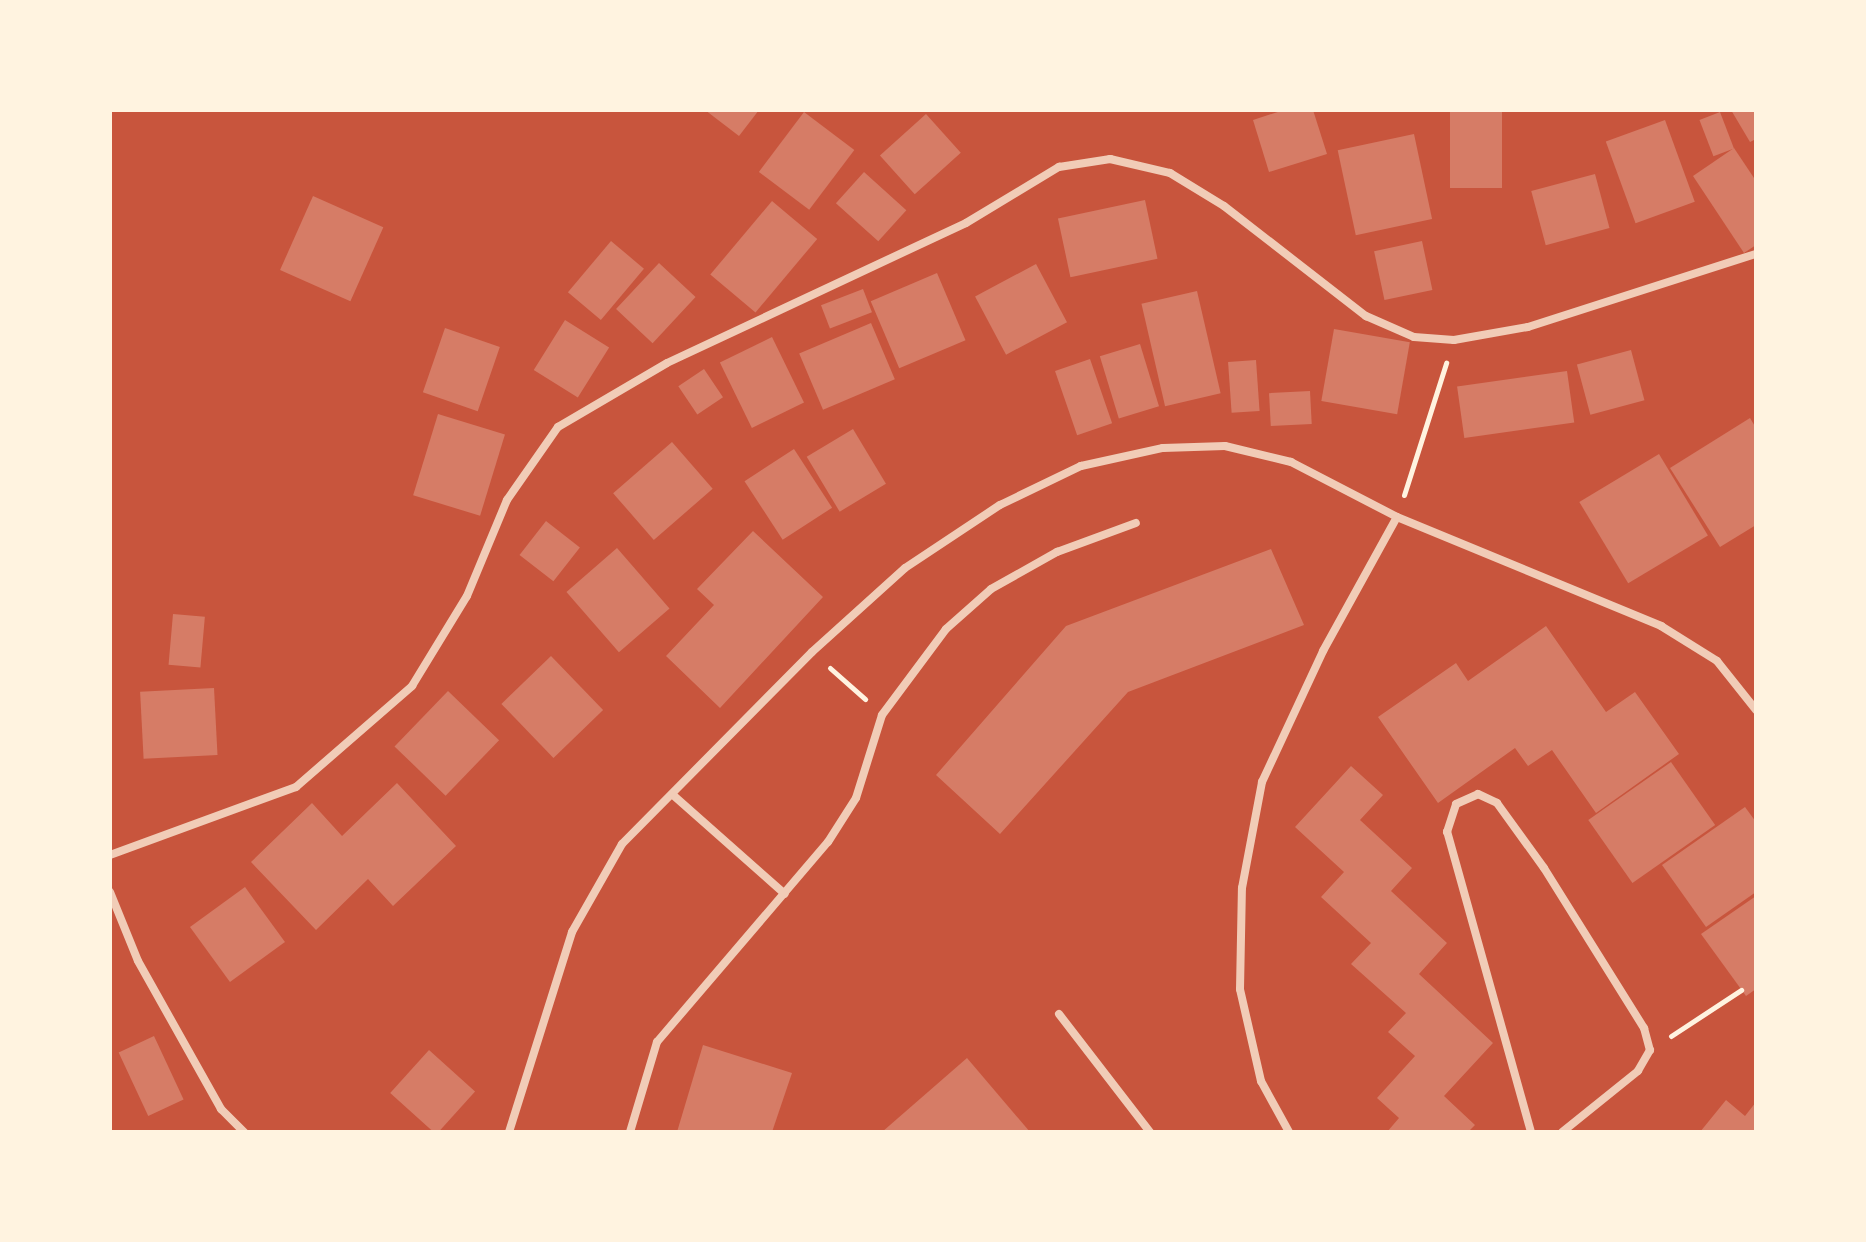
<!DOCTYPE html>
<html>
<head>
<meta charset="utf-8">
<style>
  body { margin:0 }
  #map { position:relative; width:1866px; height:1242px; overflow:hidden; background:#c8553d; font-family:"Fira Sans Condensed",sans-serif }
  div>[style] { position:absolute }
  .building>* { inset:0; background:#d67c66; transform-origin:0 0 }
  .path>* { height:5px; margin:-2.5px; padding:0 2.5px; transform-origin:2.5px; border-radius:2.5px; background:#fff3e0 }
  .minor>* { height:8px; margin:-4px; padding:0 4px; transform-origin:4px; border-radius:4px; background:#f1ccb7 }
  span { translate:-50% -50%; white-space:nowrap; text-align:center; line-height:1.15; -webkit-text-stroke:6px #fff3e0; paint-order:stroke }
  .frame { position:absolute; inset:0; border:112px solid #fff3e0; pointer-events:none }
</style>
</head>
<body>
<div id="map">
  <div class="building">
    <i style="clip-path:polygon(705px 110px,759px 110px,739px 136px)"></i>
    <i style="clip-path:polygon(1284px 110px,1313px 110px,1327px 154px,1269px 172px,1253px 120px)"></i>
    <i style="left:1450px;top:110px;width:52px;height:78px"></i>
    <i style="clip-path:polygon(1731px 110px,1756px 110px,1756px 139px,1750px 142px)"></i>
    <i style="left:804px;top:112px;width:63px;height:75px;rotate:37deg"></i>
    <i style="left:1720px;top:112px;width:39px;height:22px;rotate:69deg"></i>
    <i style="left:926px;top:114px;width:52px;height:62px;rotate:48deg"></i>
    <i style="left:1665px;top:120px;width:87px;height:63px;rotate:70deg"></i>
    <i style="left:1414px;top:134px;width:87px;height:78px;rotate:78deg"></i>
    <i style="clip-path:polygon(1734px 148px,1756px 181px,1756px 245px,1744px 253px,1693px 176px)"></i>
    <i style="left:864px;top:172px;width:57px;height:42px;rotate:42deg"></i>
    <i style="left:1595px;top:174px;width:56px;height:66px;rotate:75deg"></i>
    <i style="left:313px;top:196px;width:77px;height:81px;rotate:24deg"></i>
    <i style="left:1145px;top:200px;width:60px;height:89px;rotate:78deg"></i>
    <i style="left:772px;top:201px;width:59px;height:96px;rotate:40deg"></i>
    <i style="left:611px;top:241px;width:43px;height:67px;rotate:40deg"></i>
    <i style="left:1422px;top:241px;width:50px;height:49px;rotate:78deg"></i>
    <i style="left:659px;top:263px;width:50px;height:63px;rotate:43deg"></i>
    <i style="left:1036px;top:264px;width:66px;height:69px;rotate:62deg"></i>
    <i style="left:937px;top:273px;width:73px;height:72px;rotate:67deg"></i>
    <i style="left:863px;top:289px;width:25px;height:45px;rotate:69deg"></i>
    <i style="left:1197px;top:291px;width:105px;height:57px;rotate:77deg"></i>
    <i style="left:565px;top:320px;width:52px;height:59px;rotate:32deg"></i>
    <i style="left:871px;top:323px;width:61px;height:78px;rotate:67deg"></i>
    <i style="left:445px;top:328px;width:58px;height:68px;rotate:19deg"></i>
    <i style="left:1334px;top:329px;width:77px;height:73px;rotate:10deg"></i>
    <i style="left:772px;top:337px;width:73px;height:58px;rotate:64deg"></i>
    <i style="left:1140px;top:344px;width:65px;height:42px;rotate:73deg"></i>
    <i style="left:1631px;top:350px;width:52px;height:56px;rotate:75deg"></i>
    <i style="left:1090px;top:359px;width:68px;height:37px;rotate:71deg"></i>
    <i style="left:1256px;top:360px;width:51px;height:28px;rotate:86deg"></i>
    <i style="left:704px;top:369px;width:34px;height:31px;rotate:56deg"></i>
    <i style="left:1567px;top:371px;width:52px;height:111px;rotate:82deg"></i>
    <i style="left:1310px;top:391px;width:33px;height:41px;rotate:87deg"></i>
    <i style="left:438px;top:414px;width:70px;height:85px;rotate:17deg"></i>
    <i style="clip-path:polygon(1750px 418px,1756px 428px,1756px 525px,1720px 547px,1670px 468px)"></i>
    <i style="left:853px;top:429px;width:64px;height:54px;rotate:59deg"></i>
    <i style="left:672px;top:442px;width:62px;height:78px;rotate:49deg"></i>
    <i style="left:794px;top:449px;width:70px;height:59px;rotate:57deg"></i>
    <i style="left:1659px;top:454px;width:95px;height:93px;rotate:59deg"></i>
    <i style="left:546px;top:521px;width:43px;height:43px;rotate:38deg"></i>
    <i style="clip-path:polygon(753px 531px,823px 597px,720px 708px,666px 656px,714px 605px,697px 589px)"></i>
    <i style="left:617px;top:548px;width:80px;height:67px;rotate:49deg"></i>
    <i style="clip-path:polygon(1271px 549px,1304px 625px,1128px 692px,1000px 834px,936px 775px,1066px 626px)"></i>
    <i style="left:173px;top:614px;width:32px;height:51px;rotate:5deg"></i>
    <i style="clip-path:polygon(1546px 626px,1606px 712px,1635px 692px,1679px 754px,1596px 813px,1552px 750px,1528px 766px,1515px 748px,1438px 803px,1378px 717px,1456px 663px,1468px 681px)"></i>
    <i style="left:551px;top:656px;width:75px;height:69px;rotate:46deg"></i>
    <i style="left:214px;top:688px;width:67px;height:74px;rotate:87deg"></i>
    <i style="left:448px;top:691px;width:71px;height:77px;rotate:44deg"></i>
    <i style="left:1671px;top:762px;width:77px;height:101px;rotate:55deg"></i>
    <i style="clip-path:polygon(1351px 766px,1383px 795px,1360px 820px,1412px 868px,1391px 891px,1447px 943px,1419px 974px,1493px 1043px,1444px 1096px,1475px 1125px,1468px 1132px,1387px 1132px,1399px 1118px,1377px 1098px,1415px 1056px,1388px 1032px,1406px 1013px,1351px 964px,1371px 943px,1321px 897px,1344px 872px,1295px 827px)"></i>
    <i style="clip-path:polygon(397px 783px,456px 846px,393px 906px,368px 879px,316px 930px,251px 862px,312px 803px,342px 836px)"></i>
    <i style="clip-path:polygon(1745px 807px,1756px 822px,1756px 892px,1706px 927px,1662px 865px)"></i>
    <i style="left:245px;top:887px;width:68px;height:68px;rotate:54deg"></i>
    <i style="clip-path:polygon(1756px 896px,1756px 989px,1746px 996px,1701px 934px)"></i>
    <i style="left:154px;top:1036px;width:70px;height:39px;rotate:65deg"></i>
    <i style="clip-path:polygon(703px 1045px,792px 1073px,772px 1132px,677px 1132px)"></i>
    <i style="left:429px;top:1050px;width:62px;height:58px;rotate:42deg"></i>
    <i style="clip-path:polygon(967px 1058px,1030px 1132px,882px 1132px)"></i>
    <i style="clip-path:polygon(1726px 1100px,1745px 1116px,1756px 1102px,1756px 1132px,1700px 1132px)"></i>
  </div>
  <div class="path">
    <i style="left:1404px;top:495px;width:139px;rotate:-72.3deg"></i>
    <i style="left:830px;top:668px;width:47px;rotate:41.5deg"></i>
    <i style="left:1671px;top:1036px;width:84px;rotate:-33.3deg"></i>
  </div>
  <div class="minor">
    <i style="left:673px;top:795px;width:149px;rotate:41.5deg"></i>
    <i style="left:110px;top:855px;width:198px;rotate:-20.1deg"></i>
    <i style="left:296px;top:787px;width:154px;rotate:-41deg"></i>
    <i style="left:412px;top:686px;width:105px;rotate:-58.6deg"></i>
    <i style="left:467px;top:596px;width:104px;rotate:-67.4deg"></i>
    <i style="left:507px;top:500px;width:89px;rotate:-55.1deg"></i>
    <i style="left:558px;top:427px;width:126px;rotate:-30.4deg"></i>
    <i style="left:667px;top:363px;width:330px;rotate:-25.1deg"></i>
    <i style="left:966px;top:223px;width:109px;rotate:-31.1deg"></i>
    <i style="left:1059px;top:167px;width:52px;rotate:-8.9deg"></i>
    <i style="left:1110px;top:159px;width:62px;rotate:13.1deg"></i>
    <i style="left:1170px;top:173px;width:63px;rotate:31.4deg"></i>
    <i style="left:1224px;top:206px;width:180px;rotate:37.8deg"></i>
    <i style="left:1366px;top:316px;width:52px;rotate:23.6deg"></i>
    <i style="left:1414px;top:337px;width:40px;rotate:4.3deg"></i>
    <i style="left:1454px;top:340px;width:75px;rotate:-10deg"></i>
    <i style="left:1528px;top:327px;width:239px;rotate:-17.8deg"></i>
    <i style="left:110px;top:892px;width:74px;rotate:67.9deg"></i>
    <i style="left:138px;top:961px;width:170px;rotate:60.7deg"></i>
    <i style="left:221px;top:1109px;width:33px;rotate:45deg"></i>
    <i style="left:1059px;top:1014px;width:149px;rotate:52.4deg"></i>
    <i style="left:509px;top:1132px;width:210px;rotate:-72.5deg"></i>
    <i style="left:572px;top:932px;width:101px;rotate:-60.4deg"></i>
    <i style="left:622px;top:844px;width:270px;rotate:-45.3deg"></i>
    <i style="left:812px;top:652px;width:125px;rotate:-42.1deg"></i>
    <i style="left:905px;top:568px;width:114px;rotate:-33.6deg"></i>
    <i style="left:1000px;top:505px;width:90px;rotate:-25.7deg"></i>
    <i style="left:1081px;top:466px;width:84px;rotate:-12.4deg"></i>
    <i style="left:1163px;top:448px;width:62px;rotate:-1.8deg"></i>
    <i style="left:1225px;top:446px;width:68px;rotate:13.6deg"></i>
    <i style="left:1291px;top:462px;width:119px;rotate:27.4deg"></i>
    <i style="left:1397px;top:517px;width:286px;rotate:22.4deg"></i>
    <i style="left:1661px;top:626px;width:66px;rotate:32deg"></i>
    <i style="left:1717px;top:661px;width:63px;rotate:51.5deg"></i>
    <i style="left:630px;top:1132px;width:94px;rotate:-73.3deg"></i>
    <i style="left:657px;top:1042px;width:263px;rotate:-49.5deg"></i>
    <i style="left:828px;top:842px;width:52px;rotate:-57.5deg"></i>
    <i style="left:856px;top:798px;width:87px;rotate:-72.6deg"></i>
    <i style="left:882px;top:715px;width:107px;rotate:-53.3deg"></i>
    <i style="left:946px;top:629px;width:60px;rotate:-41.6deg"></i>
    <i style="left:991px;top:589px;width:76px;rotate:-29.3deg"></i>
    <i style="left:1057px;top:552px;width:84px;rotate:-20.2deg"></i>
    <i style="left:1289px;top:1132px;width:58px;rotate:-118.8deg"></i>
    <i style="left:1261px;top:1081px;width:94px;rotate:-102.9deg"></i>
    <i style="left:1240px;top:989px;width:101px;rotate:-88.9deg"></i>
    <i style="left:1242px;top:888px;width:108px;rotate:-79.3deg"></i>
    <i style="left:1262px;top:782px;width:145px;rotate:-65deg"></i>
    <i style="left:1323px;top:651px;width:153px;rotate:-61.1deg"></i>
    <i style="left:1531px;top:1132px;width:312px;rotate:-105.6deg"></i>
    <i style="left:1447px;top:832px;width:29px;rotate:-72deg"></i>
    <i style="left:1456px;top:804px;width:24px;rotate:-24deg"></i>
    <i style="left:1478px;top:794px;width:21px;rotate:25deg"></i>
    <i style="left:1497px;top:803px;width:80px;rotate:54.1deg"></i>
    <i style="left:1544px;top:868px;width:189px;rotate:58deg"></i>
    <i style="left:1644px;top:1028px;width:23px;rotate:75deg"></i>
    <i style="left:1650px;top:1050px;width:24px;rotate:120deg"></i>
    <i style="left:1638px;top:1071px;width:97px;rotate:141.2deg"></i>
  </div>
  <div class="frame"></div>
</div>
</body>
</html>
